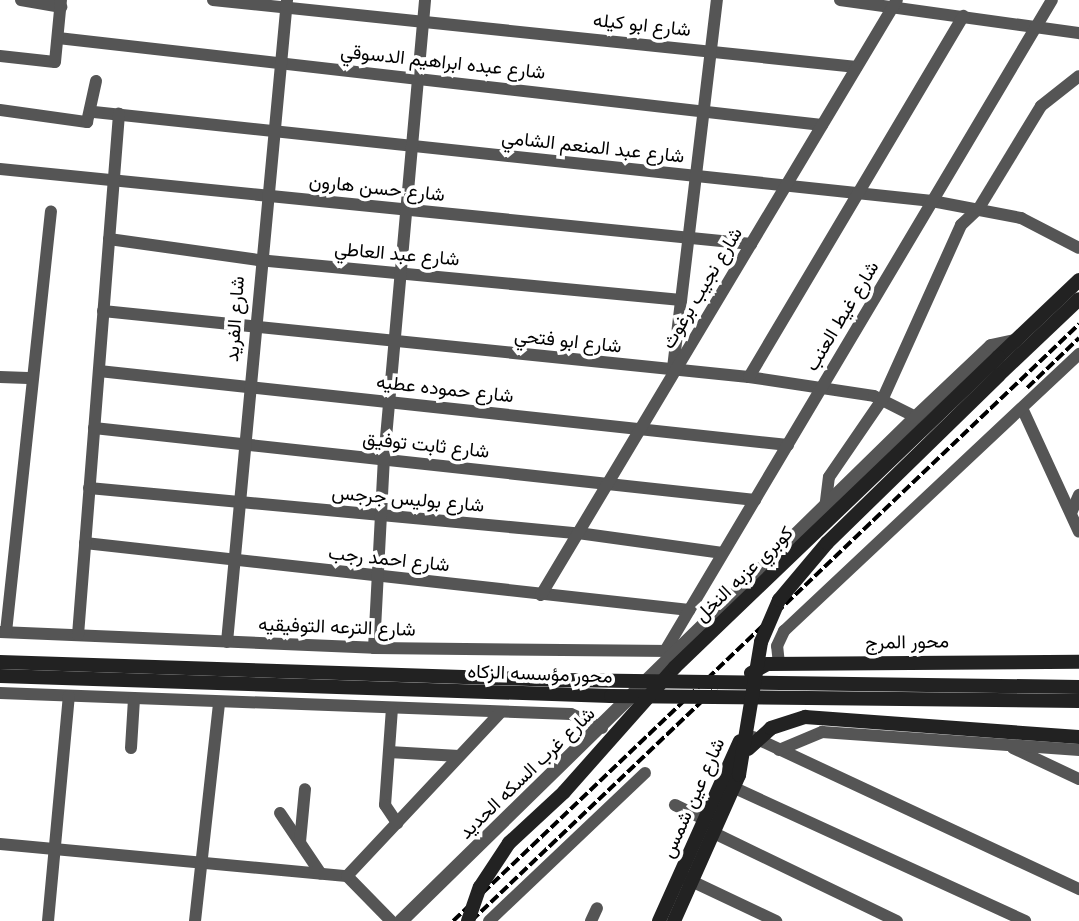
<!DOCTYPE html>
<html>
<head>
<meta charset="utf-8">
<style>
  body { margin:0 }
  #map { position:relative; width:1079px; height:921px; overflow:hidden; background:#fff; font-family:Poppins,Vazirmatn,sans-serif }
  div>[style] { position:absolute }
  .minor>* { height:12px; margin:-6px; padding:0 6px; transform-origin:6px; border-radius:6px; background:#555 }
  .tertiary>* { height:14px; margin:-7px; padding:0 7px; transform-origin:7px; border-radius:7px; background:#555 }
  .secondary>* { height:14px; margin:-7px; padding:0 7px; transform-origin:7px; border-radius:7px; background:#222 }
  .rail>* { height:3.5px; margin-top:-1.75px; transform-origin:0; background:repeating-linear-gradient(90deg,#000 0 10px,transparent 0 13.5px) }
  .secondary-bridge>* { height:14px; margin:-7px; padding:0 7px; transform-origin:7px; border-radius:7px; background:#222 }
  span { translate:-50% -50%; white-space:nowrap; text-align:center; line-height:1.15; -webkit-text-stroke:7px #fff; paint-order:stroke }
  .street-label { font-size:19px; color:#000 }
</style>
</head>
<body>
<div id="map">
  <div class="minor">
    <i style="left:21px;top:0;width:41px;rotate:9.9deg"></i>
    <i style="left:213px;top:0;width:647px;rotate:5.94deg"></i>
    <i style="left:840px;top:0;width:241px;rotate:7.9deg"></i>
    <i style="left:58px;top:38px;width:769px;rotate:6.5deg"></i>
    <i style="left:0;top:56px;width:55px;rotate:6.2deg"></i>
    <i style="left:55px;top:62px;width:62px;rotate:-84.5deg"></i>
    <i style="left:0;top:110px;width:88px;rotate:7.9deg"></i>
    <i style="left:87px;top:122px;width:42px;rotate:-77.6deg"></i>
    <i style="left:94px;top:112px;width:843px;rotate:6.06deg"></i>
    <i style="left:932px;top:201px;width:91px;rotate:10.8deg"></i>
    <i style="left:1021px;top:218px;width:65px;rotate:27.3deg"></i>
    <i style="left:0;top:169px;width:755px;rotate:5.7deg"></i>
    <i style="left:109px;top:239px;width:150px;rotate:8deg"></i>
    <i style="left:258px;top:260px;width:425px;rotate:5.4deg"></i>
    <i style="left:103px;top:311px;width:649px;rotate:5.83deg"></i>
    <i style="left:749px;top:377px;width:126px;rotate:8.6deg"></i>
    <i style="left:874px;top:396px;width:47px;rotate:26.6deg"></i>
    <i style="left:673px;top:368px;width:371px;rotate:-83.2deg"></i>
    <i style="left:99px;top:371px;width:693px;rotate:6.13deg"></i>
    <i style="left:0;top:377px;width:28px;rotate:2deg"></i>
    <i style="left:749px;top:377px;width:420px;rotate:-59.3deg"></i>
    <i style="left:1022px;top:408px;width:136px;rotate:65.3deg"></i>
    <i style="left:94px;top:428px;width:665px;rotate:6.22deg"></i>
    <i style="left:89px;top:488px;width:491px;rotate:5.3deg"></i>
    <i style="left:578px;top:533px;width:146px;rotate:7.9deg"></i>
    <i style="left:825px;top:509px;width:32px;rotate:-83deg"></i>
    <i style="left:829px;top:477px;width:96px;rotate:-55.6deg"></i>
    <i style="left:883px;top:398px;width:190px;rotate:-65.7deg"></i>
    <i style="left:961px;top:225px;width:25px;rotate:-43deg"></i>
    <i style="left:979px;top:208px;width:119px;rotate:-58.7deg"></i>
    <i style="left:1041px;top:106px;width:48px;rotate:-38.3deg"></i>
    <i style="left:1071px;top:513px;width:20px;rotate:-66deg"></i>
    <i style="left:85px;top:543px;width:608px;rotate:6.33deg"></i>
    <i style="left:541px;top:595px;width:693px;rotate:-59.11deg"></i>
    <i style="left:0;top:632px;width:374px;rotate:2.4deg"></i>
    <i style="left:374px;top:648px;width:297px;rotate:0.6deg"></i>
    <i style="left:6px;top:632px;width:423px;rotate:-83.9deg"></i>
    <i style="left:78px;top:635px;width:523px;rotate:-85.5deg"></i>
    <i style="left:227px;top:642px;width:645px;rotate:-84.66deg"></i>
    <i style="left:374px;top:648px;width:188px;rotate:-87deg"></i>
    <i style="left:384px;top:460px;width:462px;rotate:-84.9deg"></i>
    <i style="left:665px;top:651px;width:757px;rotate:-59.27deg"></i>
    <i style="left:779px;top:664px;width:18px;rotate:-96deg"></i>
    <i style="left:777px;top:646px;width:17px;rotate:-65deg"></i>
    <i style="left:784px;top:631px;width:405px;rotate:-43.2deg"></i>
    <i style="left:0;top:693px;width:571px;rotate:2.11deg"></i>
    <i style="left:571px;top:714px;width:34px;rotate:24deg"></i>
    <i style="left:392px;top:708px;width:97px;rotate:94.1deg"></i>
    <i style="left:385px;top:805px;width:22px;rotate:56deg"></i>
    <i style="left:753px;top:737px;width:360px;rotate:25deg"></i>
    <i style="left:131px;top:748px;width:49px;rotate:-86.5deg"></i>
    <i style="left:1013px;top:748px;width:73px;rotate:25.2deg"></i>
    <i style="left:779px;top:750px;width:47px;rotate:-22.7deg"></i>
    <i style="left:822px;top:732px;width:258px;rotate:4deg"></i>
    <i style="left:389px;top:752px;width:70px;rotate:3.3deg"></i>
    <i style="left:726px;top:784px;width:329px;rotate:24.6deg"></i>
    <i style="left:675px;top:805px;width:34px;rotate:26deg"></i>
    <i style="left:280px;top:813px;width:73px;rotate:56.1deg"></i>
    <i style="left:714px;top:833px;width:203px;rotate:25.7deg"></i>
    <i style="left:300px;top:842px;width:53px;rotate:-84.6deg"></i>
    <i style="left:0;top:844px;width:348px;rotate:5.3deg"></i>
    <i style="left:347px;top:876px;width:63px;rotate:45.6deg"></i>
    <i style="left:347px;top:876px;width:225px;rotate:-46.8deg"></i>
    <i style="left:685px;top:878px;width:101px;rotate:25.3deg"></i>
    <i style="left:48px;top:921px;width:226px;rotate:-84.7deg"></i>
    <i style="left:195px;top:921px;width:220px;rotate:-83.7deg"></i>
    <i style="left:489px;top:921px;width:215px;rotate:-43.5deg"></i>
    <i style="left:591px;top:921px;width:14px;rotate:-65deg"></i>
  </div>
  <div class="tertiary">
    <i style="left:401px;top:921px;width:721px;rotate:-44.38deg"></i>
    <i style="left:916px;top:417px;width:103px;rotate:-43.4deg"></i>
    <i style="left:991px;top:346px;width:25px;rotate:-12deg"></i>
  </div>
  <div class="secondary">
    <i style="left:998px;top:357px;width:112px;rotate:-43.5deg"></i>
    <i style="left:999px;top:375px;width:110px;rotate:-43.5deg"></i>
    <i style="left:751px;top:673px;width:18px;rotate:-29deg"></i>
    <i style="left:767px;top:664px;width:312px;rotate:-0.4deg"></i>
    <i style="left:659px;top:921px;width:197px;rotate:-65.8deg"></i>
  </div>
  <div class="rail">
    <i style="left:1027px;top:388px;width:72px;rotate:-43.9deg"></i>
    <i style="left:453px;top:921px;width:865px;rotate:-43.64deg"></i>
    <i style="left:471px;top:921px;width:349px;rotate:-43.6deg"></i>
  </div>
  <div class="secondary-bridge">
    <i style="left:0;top:662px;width:561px;rotate:1.84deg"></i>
    <i style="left:561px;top:680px;width:518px;rotate:0.77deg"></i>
    <i style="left:0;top:676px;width:611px;rotate:1.87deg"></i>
    <i style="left:611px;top:696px;width:468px;rotate:0.6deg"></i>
    <i style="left:748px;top:749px;width:31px;rotate:-42deg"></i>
    <i style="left:771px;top:728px;width:36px;rotate:-18deg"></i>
    <i style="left:805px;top:717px;width:275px;rotate:4.2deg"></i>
    <i style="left:468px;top:921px;width:36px;rotate:-71deg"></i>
    <i style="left:480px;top:887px;width:53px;rotate:-56.6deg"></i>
    <i style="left:509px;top:843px;width:75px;rotate:-42.8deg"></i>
    <i style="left:564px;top:792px;width:167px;rotate:-48.4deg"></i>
    <i style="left:675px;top:667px;width:448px;rotate:-43.8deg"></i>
    <i style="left:674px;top:921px;width:160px;rotate:-66deg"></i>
    <i style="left:739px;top:775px;width:135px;rotate:-80.6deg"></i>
    <i style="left:761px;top:642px;width:46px;rotate:-66.8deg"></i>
    <i style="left:779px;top:600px;width:75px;rotate:-49.9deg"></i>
    <i style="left:827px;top:543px;width:240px;rotate:-44.3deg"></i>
  </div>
  <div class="street-label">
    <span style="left:642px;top:25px;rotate:6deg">شارع ابو كيله</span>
    <span style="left:443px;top:62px;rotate:6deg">شارع عبده ابراهيم الدسوقي</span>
    <span style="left:593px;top:147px;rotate:6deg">شارع عبد المنعم الشامي</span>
    <span style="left:377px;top:188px;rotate:6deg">شارع حسن هارون</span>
    <span style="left:397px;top:254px;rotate:5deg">شارع عبد العاطي</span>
    <span style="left:702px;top:288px;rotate:-59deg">شارع نجيب برغوث</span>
    <span style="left:842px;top:316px;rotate:-59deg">شارع غيط العنب</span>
    <span style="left:235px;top:319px;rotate:-86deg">شارع الفريد</span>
    <span style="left:568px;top:341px;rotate:6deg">شارع ابو فتحي</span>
    <span style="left:445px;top:389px;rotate:6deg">شارع حموده عطيه</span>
    <span style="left:426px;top:445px;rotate:6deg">شارع ثابت توفيق</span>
    <span style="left:408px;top:499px;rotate:5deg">شارع بوليس جرجس</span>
    <span style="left:389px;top:559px;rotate:6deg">شارع احمد رجب</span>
    <span style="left:744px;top:574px;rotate:-44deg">كوبري عزبه النخل</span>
    <span style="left:337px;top:627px;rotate:2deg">شارع الترعه التوفيقيه</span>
    <span style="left:907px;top:642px;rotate:-1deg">محور المرج</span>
    <span style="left:540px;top:674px;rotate:2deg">محور مؤسسه الزكاه</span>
    <span style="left:527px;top:773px;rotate:-44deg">شارع غرب السكه الحديد</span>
    <span style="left:693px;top:798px;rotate:-66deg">شارع عين شمس</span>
  </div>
</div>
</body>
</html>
